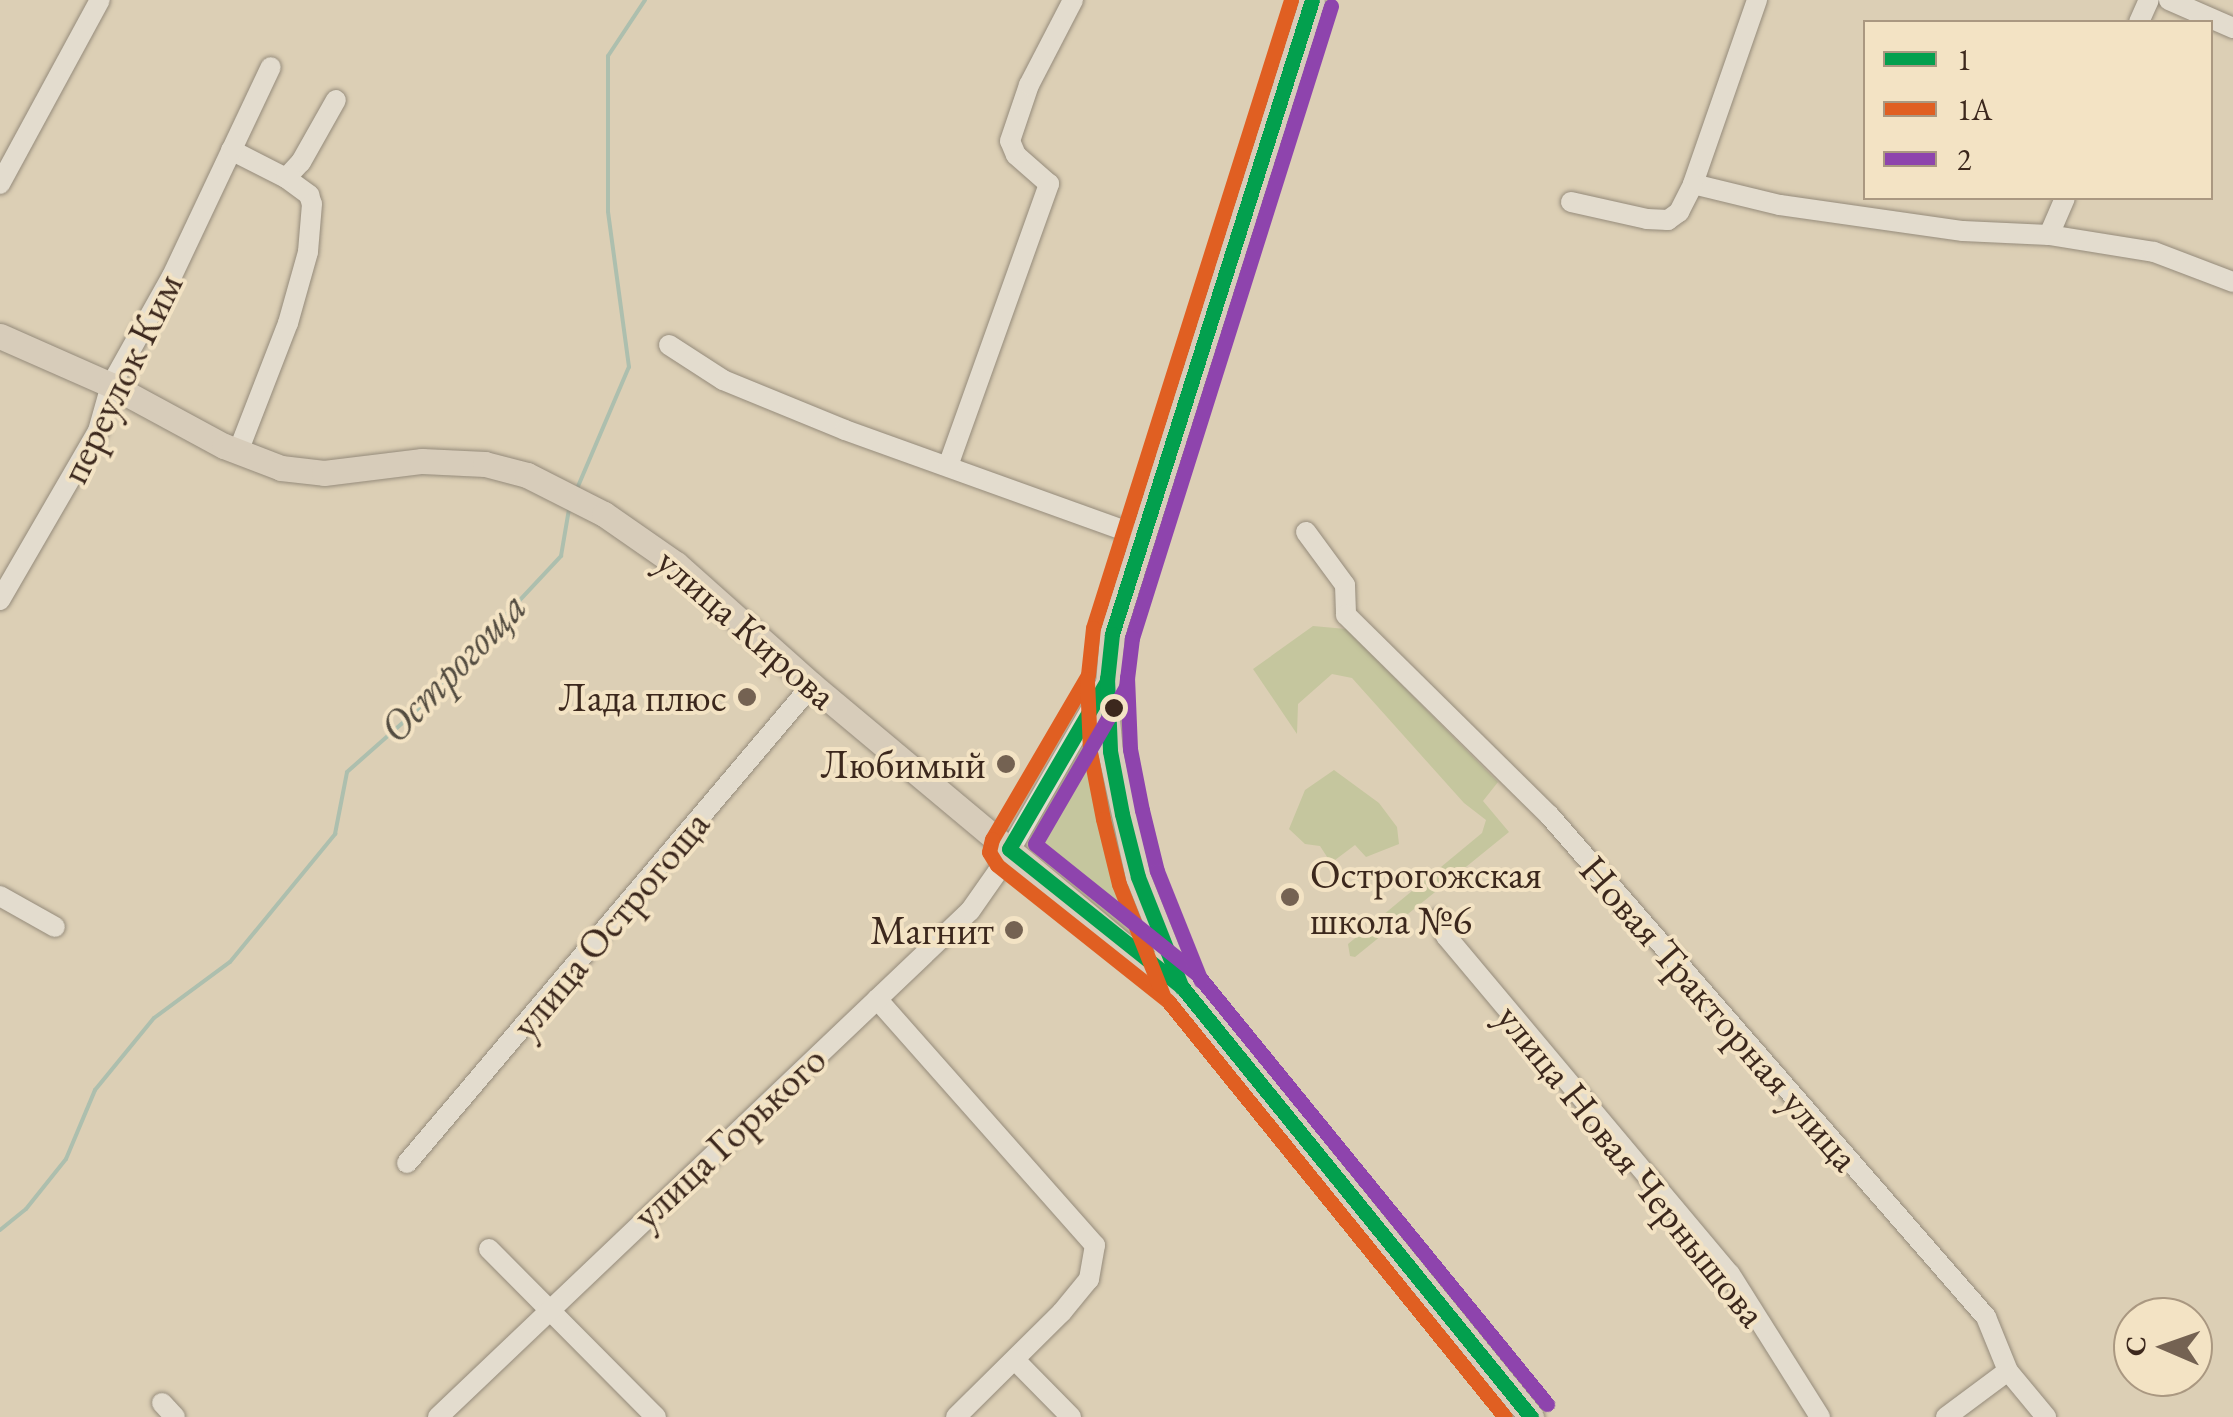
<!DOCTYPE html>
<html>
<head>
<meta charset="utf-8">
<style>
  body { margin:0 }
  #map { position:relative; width:2233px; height:1417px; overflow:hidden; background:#dccfb5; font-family:"EB Garamond",serif }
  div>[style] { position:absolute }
  .green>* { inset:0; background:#c5c69e }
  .stream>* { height:4px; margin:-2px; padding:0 2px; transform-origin:2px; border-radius:2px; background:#adbfae }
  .roads { filter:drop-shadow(0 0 2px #958b7b) drop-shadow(0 0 2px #958b7b) }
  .minor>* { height:20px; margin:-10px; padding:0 10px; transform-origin:10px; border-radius:10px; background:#e3dcce }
  .major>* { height:25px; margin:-12.5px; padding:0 12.5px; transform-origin:12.5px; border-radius:12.5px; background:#d7ccba }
  .bus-1>* { height:15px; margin:-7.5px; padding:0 7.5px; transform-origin:7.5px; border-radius:7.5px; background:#03a04e }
  .bus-2>* { height:15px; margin:-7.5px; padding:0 7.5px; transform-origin:7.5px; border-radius:7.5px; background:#e05f22 }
  .bus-3>* { height:15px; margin:-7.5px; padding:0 7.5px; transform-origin:7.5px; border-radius:7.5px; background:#8e44ad }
  .dots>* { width:28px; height:28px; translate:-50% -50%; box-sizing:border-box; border:5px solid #f3e3c4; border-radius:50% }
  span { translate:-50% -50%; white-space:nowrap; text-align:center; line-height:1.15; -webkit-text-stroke:8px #f3e3c4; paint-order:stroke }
  .street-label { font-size:40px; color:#3c281d }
  .poi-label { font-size:40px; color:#3c281d }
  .right { translate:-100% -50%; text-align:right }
  .left { translate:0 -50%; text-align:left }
  .water-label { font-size:42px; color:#534c40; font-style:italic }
  .legend { position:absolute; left:1863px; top:20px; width:350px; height:180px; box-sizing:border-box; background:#f3e3c4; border:2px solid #aa9881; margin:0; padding:12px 18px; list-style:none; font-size:30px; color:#3c281d }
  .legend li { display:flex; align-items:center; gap:20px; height:50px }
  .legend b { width:50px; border:2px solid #aa9881 }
  .north { position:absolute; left:2113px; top:1297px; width:100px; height:100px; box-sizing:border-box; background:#f3e3c4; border:2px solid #aa9881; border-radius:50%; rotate:272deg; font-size:28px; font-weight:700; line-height:40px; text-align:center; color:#3c281d }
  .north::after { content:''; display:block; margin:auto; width:35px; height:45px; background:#746252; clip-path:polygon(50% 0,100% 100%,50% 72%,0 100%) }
</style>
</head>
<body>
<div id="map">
  <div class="green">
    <i style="clip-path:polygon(1313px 626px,1346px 629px,1498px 782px,1483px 801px,1509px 832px,1355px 957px,1350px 956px,1348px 944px,1482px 833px,1486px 820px,1464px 803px,1352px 678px,1332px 674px,1298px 704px,1297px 734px,1253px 669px)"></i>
    <i style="clip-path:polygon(1080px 745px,1097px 749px,1157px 959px,1030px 848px,1030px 831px)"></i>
    <i style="clip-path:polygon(1334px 770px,1379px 803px,1397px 827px,1399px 844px,1366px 857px,1355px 845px,1331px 863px,1320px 846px,1305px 844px,1289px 829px,1305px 790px)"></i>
  </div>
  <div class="stream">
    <i style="left:576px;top:491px;width:135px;rotate:-66.9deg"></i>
    <i style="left:629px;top:367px;width:157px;rotate:-97.7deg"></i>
    <i style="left:608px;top:211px;width:155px;rotate:-90deg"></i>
    <i style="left:608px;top:56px;width:67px;rotate:-56.5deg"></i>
    <i style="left:0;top:1230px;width:33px;rotate:-39deg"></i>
    <i style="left:26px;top:1209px;width:64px;rotate:-51.3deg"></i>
    <i style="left:66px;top:1159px;width:75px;rotate:-67.2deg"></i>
    <i style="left:95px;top:1090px;width:93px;rotate:-50.7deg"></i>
    <i style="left:154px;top:1018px;width:94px;rotate:-36.4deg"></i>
    <i style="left:230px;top:962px;width:166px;rotate:-50.6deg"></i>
    <i style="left:335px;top:834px;width:63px;rotate:-79deg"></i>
    <i style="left:347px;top:772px;width:94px;rotate:-41.5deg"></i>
    <i style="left:417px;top:710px;width:211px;rotate:-46.9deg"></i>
    <i style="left:561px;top:556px;width:48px;rotate:-80.3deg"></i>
  </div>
  <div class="roads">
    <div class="minor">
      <i style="left:1757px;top:0;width:195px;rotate:109.2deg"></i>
      <i style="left:1693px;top:184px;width:89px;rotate:13.6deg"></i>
      <i style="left:1780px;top:205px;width:185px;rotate:8.1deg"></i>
      <i style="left:1963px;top:231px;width:86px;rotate:2.7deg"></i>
      <i style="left:2049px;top:235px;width:106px;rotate:9.2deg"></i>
      <i style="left:2154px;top:252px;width:85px;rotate:20.8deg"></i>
      <i style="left:2169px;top:0;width:70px;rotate:23.6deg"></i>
      <i style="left:2139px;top:22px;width:24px;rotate:-66deg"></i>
      <i style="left:231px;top:150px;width:62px;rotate:27deg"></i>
      <i style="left:286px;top:178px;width:29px;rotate:36deg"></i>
      <i style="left:309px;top:195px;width:9px;rotate:72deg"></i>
      <i style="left:312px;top:204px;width:48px;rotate:94.8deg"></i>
      <i style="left:308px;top:252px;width:74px;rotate:105.7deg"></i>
      <i style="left:288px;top:323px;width:138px;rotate:111.2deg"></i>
      <i style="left:286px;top:178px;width:22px;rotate:-47deg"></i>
      <i style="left:301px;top:162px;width:71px;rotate:-60.6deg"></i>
      <i style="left:0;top:184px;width:209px;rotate:-61.5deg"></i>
      <i style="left:1571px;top:202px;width:78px;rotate:12.6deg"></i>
      <i style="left:1647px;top:219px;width:21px;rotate:3deg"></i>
      <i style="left:1668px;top:220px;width:14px;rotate:-36deg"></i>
      <i style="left:1679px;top:212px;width:31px;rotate:-63deg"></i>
      <i style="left:2049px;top:235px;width:40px;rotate:-66.6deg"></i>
      <i style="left:669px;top:345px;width:64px;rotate:32.9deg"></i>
      <i style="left:723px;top:380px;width:132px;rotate:22.3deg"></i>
      <i style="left:845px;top:430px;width:316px;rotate:19.8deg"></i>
      <i style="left:948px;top:466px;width:300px;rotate:-70.3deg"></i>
      <i style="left:1049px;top:184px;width:44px;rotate:-138.7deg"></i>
      <i style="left:1016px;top:155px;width:15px;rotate:-113deg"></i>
      <i style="left:1010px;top:141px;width:59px;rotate:-71.3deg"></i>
      <i style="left:1029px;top:85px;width:96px;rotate:-62.6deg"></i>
      <i style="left:1306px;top:532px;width:66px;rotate:53.7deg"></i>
      <i style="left:1345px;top:585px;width:30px;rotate:88deg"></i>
      <i style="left:1346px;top:615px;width:285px;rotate:44.6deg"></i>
      <i style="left:1549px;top:815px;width:666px;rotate:48.96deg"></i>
      <i style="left:1986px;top:1317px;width:58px;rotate:67.8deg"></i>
      <i style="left:0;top:600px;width:195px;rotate:-59.9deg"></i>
      <i style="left:98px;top:431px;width:48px;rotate:-74.2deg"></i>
      <i style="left:111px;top:385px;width:125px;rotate:-60.8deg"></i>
      <i style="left:172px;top:276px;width:231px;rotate:-64.7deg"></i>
      <i style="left:0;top:896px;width:63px;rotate:29.4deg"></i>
      <i style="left:1439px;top:918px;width:19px;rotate:69deg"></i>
      <i style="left:1446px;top:936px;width:441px;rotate:50deg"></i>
      <i style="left:1730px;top:1274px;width:169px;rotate:57.8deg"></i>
      <i style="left:877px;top:999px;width:329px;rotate:48.5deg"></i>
      <i style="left:1095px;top:1245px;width:35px;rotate:100deg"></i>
      <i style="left:1089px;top:1279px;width:43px;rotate:129.3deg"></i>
      <i style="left:1062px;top:1312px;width:149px;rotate:135.3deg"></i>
      <i style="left:407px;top:1163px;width:627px;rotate:-49.73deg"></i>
      <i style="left:489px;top:1249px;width:237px;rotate:45.2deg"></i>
      <i style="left:1015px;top:1360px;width:80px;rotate:45.5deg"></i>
      <i style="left:162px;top:1403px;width:19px;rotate:47deg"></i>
      <i style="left:438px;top:1417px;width:734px;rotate:-43.57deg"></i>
      <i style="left:970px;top:911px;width:49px;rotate:-55deg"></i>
      <i style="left:998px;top:871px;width:217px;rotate:-60.1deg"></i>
      <i style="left:1946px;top:1417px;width:77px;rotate:-36.6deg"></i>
      <i style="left:2008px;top:1371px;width:60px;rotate:50.4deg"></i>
    </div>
    <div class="major">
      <i style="left:1312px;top:0;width:665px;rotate:107.51deg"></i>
      <i style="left:1112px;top:634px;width:75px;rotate:94.6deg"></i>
      <i style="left:1106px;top:709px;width:42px;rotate:84.6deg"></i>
      <i style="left:1110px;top:751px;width:129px;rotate:77.5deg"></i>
      <i style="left:1138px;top:877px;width:118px;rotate:68.2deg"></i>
      <i style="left:1182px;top:987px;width:554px;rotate:50.94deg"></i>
      <i style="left:0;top:336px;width:121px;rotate:23.8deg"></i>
      <i style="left:111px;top:385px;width:128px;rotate:28.4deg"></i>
      <i style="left:224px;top:446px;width:61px;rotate:21.1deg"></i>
      <i style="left:281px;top:468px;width:43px;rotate:6.6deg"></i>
      <i style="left:324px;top:473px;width:99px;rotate:-7deg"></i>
      <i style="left:422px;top:461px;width:63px;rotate:2.7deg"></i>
      <i style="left:485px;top:464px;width:43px;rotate:14.7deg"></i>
      <i style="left:527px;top:475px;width:86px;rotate:26.9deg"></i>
      <i style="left:604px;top:514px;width:88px;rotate:34.8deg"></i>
      <i style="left:676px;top:564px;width:182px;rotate:41.7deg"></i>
      <i style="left:812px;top:685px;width:410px;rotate:39.9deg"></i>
      <i style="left:1127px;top:948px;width:67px;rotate:35.3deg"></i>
    </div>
  </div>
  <div class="bus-1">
    <i style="left:1312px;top:0;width:665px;rotate:107.51deg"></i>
    <i style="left:1112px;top:634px;width:47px;rotate:96.1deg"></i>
    <i style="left:1107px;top:681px;width:194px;rotate:120.3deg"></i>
    <i style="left:1009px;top:849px;width:221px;rotate:38.6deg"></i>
    <i style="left:1182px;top:987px;width:554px;rotate:50.94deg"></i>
    <i style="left:1107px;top:678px;width:73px;rotate:87.6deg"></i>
    <i style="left:1110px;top:751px;width:64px;rotate:79.2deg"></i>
    <i style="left:1122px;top:814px;width:65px;rotate:75.7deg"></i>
    <i style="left:1138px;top:877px;width:119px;rotate:68.4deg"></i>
  </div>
  <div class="bus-2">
    <i style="left:1291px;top:0;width:658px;rotate:107.5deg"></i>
    <i style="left:1093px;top:628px;width:47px;rotate:96.1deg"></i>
    <i style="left:1088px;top:675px;width:190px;rotate:120.3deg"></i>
    <i style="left:992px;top:839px;width:13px;rotate:103deg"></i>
    <i style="left:989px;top:852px;width:15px;rotate:58deg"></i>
    <i style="left:997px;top:865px;width:218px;rotate:38.5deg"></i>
    <i style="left:1168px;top:1001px;width:535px;rotate:50.99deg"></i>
    <i style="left:1087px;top:679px;width:73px;rotate:87.6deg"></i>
    <i style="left:1090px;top:752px;width:68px;rotate:79deg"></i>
    <i style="left:1103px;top:819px;width:67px;rotate:76.2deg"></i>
    <i style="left:1119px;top:884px;width:119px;rotate:68.4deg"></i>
  </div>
  <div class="bus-3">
    <i style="left:1331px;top:6px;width:663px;rotate:107.48deg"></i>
    <i style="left:1132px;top:638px;width:49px;rotate:97deg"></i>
    <i style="left:1126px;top:687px;width:181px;rotate:120.1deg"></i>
    <i style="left:1035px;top:844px;width:206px;rotate:38.7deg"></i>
    <i style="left:1196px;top:973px;width:556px;rotate:50.84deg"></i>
    <i style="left:1127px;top:677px;width:72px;rotate:87.6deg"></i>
    <i style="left:1130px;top:749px;width:62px;rotate:78.9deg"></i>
    <i style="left:1142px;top:810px;width:63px;rotate:76.2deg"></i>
    <i style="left:1157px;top:871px;width:118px;rotate:68.2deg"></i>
  </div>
  <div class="dots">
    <i style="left:747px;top:697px;background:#746252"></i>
    <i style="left:1114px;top:708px;background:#3c281d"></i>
    <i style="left:1006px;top:764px;background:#746252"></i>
    <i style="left:1290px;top:897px;background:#746252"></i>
    <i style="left:1014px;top:930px;background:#746252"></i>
  </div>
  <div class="street-label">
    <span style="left:121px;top:378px;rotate:-64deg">переулок Ким</span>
    <span style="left:747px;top:628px;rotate:41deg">улица Кирова</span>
    <span style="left:610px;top:924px;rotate:-50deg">улица Острогоща</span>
    <span style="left:1720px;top:1013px;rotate:49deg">Новая Тракторная улица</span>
    <span style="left:729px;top:1137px;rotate:-43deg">улица Горького</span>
    <span style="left:1632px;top:1165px;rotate:51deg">улица Новая Чернышова</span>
  </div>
  <div class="poi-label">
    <span class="right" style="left:727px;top:697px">Лада плюс</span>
    <span class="right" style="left:986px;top:764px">Любимый</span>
    <span class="left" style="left:1310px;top:897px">Острогожская<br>школа №6</span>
    <span class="right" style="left:994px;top:930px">Магнит</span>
  </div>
  <div class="water-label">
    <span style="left:453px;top:667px;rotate:-46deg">Острогоща</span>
  </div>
  <ul class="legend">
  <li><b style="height:12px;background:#03a04e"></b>1</li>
  <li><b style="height:12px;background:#e05f22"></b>1А</li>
  <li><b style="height:12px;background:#8e44ad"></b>2</li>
  </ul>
  <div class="north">С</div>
</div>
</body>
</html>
